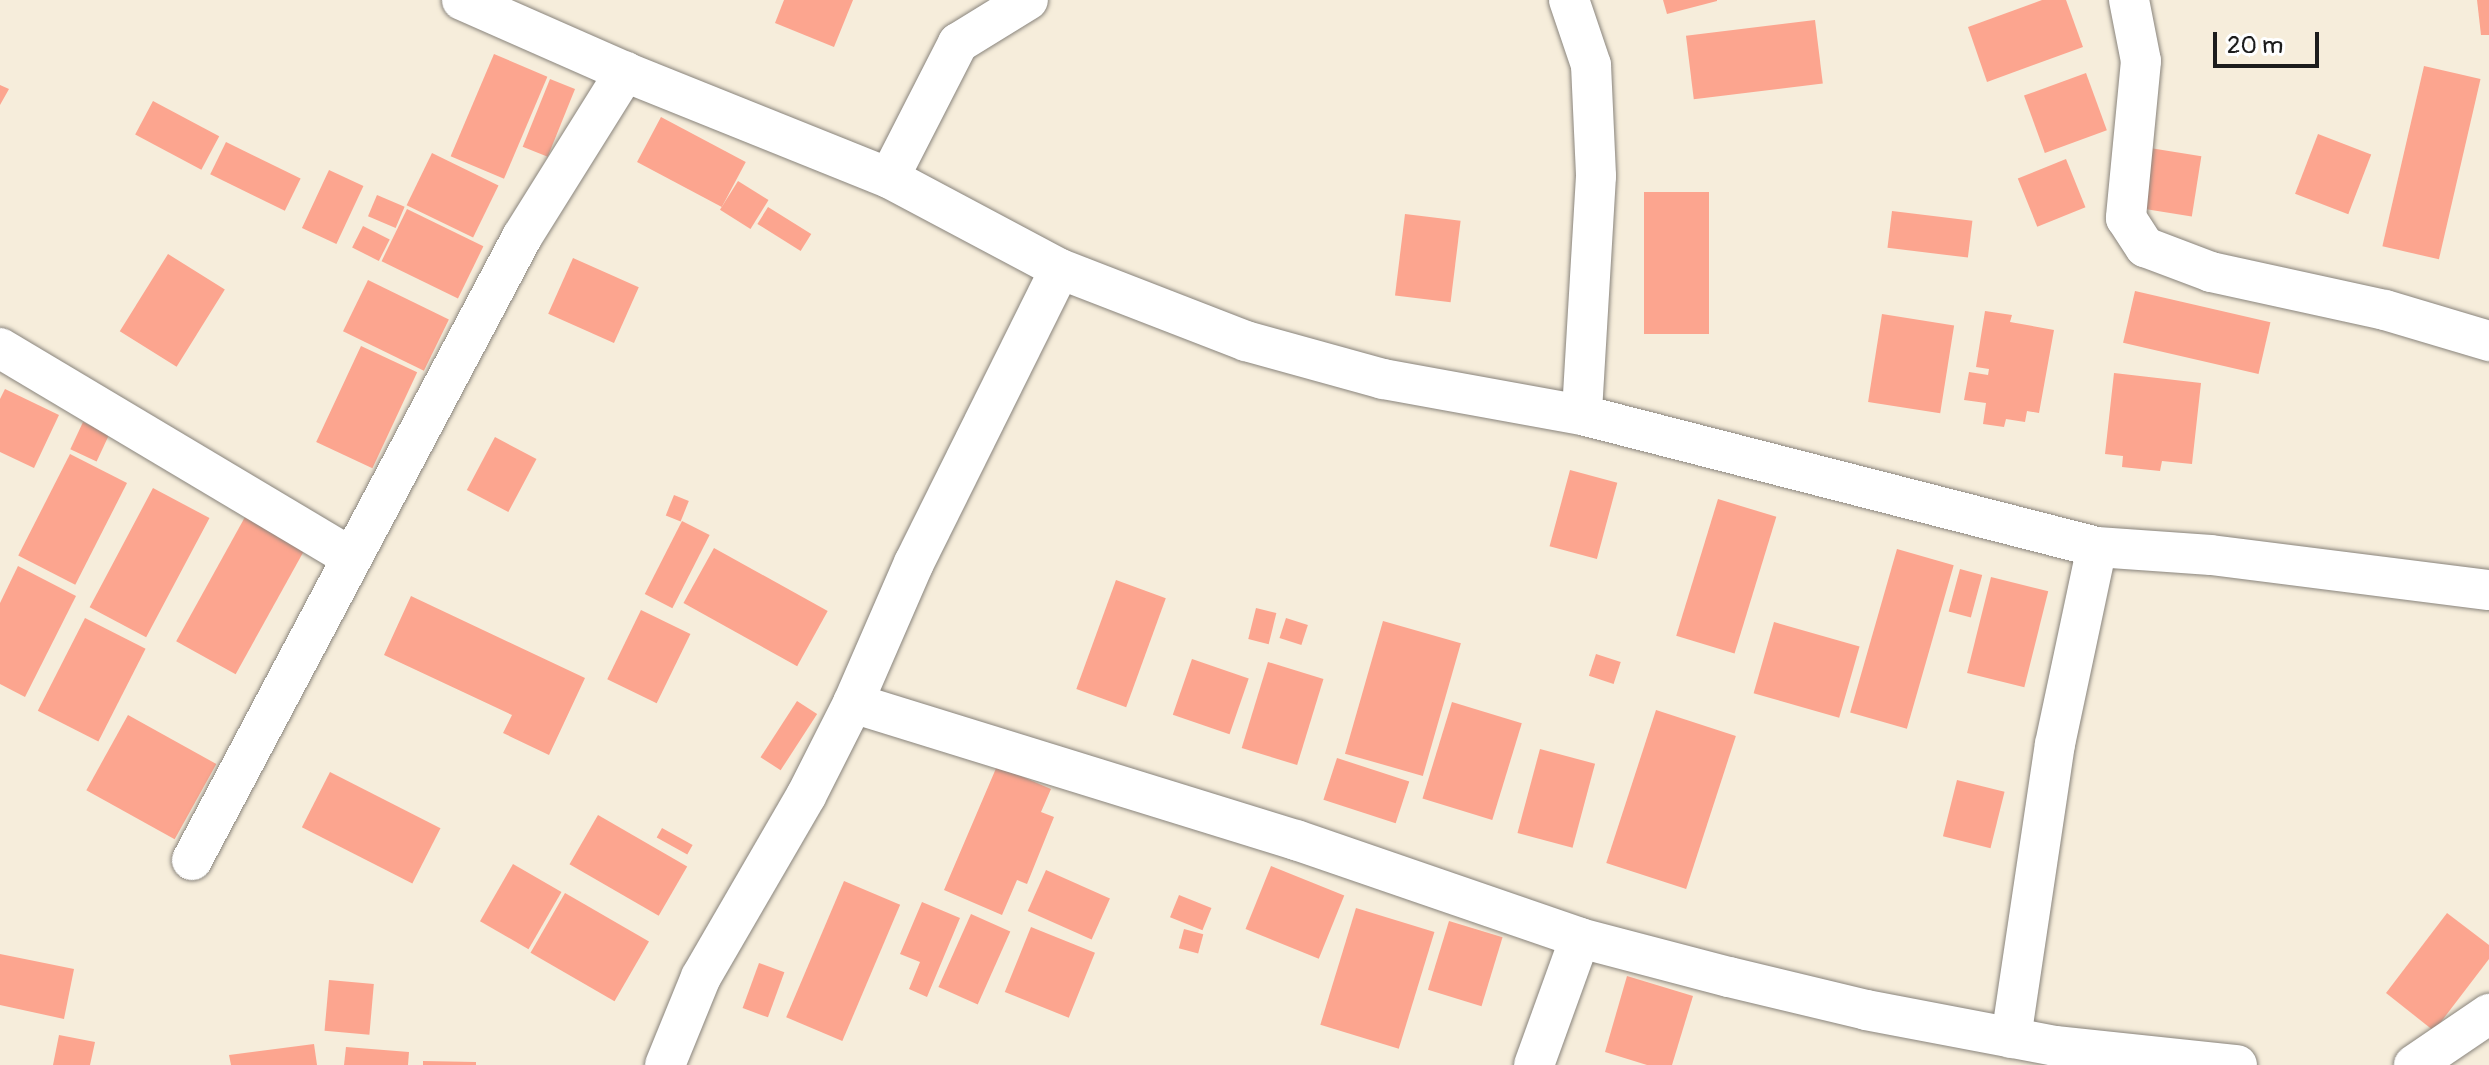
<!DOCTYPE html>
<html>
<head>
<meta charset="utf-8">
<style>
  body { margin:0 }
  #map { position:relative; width:2489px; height:1065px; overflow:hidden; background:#f6eddb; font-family:Pangolin,sans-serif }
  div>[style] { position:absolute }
  .building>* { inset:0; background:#fca58f; transform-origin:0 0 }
  .roads { filter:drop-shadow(0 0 2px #89847c) drop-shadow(0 0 2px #89847c) }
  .minor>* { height:40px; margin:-20px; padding:0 20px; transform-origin:20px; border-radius:20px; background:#fff }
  span { translate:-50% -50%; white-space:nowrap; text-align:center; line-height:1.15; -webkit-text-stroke:6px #fff; paint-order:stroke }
  .scale { position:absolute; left:2213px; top:32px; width:106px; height:36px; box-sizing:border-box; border:4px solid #1c1c1c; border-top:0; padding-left:10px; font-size:24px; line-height:28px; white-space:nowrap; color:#1c1c1c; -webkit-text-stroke:6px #fff; paint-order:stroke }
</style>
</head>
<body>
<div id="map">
  <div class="building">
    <i style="clip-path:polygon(784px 0,853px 0,834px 47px,775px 23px)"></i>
    <i style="clip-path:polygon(1663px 0,1717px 0,1717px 1px,1667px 14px)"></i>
    <i style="clip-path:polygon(2042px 0,2066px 0,2083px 47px,1987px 82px,1968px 27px)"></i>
    <i style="clip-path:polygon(2477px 0,2489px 0,2489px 35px,2481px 35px)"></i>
    <i style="left:1815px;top:20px;width:64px;height:130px;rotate:83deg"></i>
    <i style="left:494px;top:54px;width:58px;height:111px;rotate:23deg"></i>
    <i style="left:2424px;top:66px;width:58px;height:185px;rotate:13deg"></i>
    <i style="left:2086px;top:73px;width:61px;height:66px;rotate:70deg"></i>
    <i style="left:550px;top:79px;width:27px;height:73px;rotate:22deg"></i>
    <i style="clip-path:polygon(0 85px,9px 89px,0 105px)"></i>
    <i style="left:153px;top:101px;width:75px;height:38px;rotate:28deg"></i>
    <i style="left:661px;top:117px;width:96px;height:51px;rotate:28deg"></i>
    <i style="left:2318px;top:134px;width:57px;height:64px;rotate:21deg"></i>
    <i style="left:226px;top:142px;width:83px;height:36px;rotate:26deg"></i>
    <i style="left:2150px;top:148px;width:52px;height:61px;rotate:9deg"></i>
    <i style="left:432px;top:153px;width:74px;height:58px;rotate:26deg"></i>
    <i style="left:2066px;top:159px;width:52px;height:52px;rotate:68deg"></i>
    <i style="left:329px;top:170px;width:38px;height:64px;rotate:25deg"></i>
    <i style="left:738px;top:181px;width:36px;height:34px;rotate:32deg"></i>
    <i style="left:1644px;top:192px;width:65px;height:142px"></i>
    <i style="left:377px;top:195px;width:30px;height:23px;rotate:23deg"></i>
    <i style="left:768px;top:207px;width:51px;height:20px;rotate:32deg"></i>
    <i style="left:407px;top:209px;width:85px;height:58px;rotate:26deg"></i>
    <i style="left:1892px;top:211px;width:81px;height:37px;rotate:7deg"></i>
    <i style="left:1405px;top:214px;width:56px;height:82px;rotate:7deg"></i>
    <i style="left:363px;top:226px;width:30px;height:24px;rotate:27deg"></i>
    <i style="left:168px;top:254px;width:67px;height:91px;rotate:32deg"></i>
    <i style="left:573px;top:258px;width:72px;height:61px;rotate:24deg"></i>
    <i style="left:368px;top:280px;width:90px;height:57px;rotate:26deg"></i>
    <i style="left:2135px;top:291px;width:139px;height:53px;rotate:13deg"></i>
    <i style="clip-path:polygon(1985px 311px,2012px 315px,2010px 322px,2054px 330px,2039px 413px,2027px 411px,2025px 422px,2006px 419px,2004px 427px,1983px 424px,1986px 403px,1964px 400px,1969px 372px,1988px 375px,1989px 369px,1976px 367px)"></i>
    <i style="left:1882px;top:314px;width:73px;height:89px;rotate:9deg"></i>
    <i style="left:361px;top:346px;width:62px;height:106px;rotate:25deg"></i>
    <i style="clip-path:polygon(2114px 373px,2201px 383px,2192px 464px,2162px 461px,2160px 471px,2122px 467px,2123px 456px,2105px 454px)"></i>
    <i style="clip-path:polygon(5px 389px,59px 415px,34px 468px,0 452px,0 399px)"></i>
    <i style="left:83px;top:422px;width:29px;height:30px;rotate:25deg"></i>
    <i style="left:495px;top:437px;width:47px;height:60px;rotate:28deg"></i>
    <i style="left:70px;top:454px;width:64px;height:114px;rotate:27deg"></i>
    <i style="left:1570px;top:470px;width:49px;height:79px;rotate:15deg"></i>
    <i style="left:153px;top:488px;width:64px;height:135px;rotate:28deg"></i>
    <i style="left:674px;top:495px;width:16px;height:22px;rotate:22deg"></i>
    <i style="left:1718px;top:499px;width:61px;height:143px;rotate:17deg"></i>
    <i style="left:245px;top:517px;width:68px;height:142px;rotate:29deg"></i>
    <i style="left:682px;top:521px;width:31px;height:82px;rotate:27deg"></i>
    <i style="left:714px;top:548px;width:130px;height:63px;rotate:29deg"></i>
    <i style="left:1897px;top:549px;width:59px;height:170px;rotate:16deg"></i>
    <i style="clip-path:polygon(18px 566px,76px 596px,25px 697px,0 684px,0 603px)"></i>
    <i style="left:1960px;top:569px;width:23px;height:44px;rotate:15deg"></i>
    <i style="left:1991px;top:577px;width:59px;height:99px;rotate:14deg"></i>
    <i style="left:1116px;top:580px;width:53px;height:116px;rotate:20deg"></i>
    <i style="clip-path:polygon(411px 596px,585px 678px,549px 755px,503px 733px,512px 715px,384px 655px)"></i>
    <i style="left:1256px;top:608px;width:21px;height:32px;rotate:14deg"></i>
    <i style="left:641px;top:610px;width:55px;height:77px;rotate:26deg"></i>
    <i style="left:85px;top:618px;width:68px;height:104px;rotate:27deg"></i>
    <i style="left:1286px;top:618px;width:23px;height:21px;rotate:18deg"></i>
    <i style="left:1383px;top:621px;width:81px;height:138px;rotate:16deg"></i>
    <i style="left:1774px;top:622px;width:89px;height:74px;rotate:16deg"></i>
    <i style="left:1596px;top:654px;width:26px;height:23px;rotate:18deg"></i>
    <i style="left:1192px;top:659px;width:60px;height:59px;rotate:19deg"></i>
    <i style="left:1268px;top:662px;width:58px;height:90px;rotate:17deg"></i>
    <i style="left:797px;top:701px;width:24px;height:67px;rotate:33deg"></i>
    <i style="left:1452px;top:702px;width:73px;height:101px;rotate:17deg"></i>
    <i style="left:1656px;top:710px;width:84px;height:161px;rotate:18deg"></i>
    <i style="left:128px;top:715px;width:101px;height:86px;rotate:29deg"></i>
    <i style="left:1540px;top:749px;width:57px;height:87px;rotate:15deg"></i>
    <i style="left:1337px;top:758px;width:76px;height:44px;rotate:18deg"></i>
    <i style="clip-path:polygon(997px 766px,1051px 789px,1041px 812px,1054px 817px,1027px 884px,1017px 880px,1002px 915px,944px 890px)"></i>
    <i style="left:330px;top:772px;width:124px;height:62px;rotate:27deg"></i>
    <i style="left:1957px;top:780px;width:49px;height:58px;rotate:14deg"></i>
    <i style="left:598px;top:815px;width:103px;height:57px;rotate:30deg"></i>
    <i style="left:662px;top:828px;width:35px;height:11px;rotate:29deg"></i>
    <i style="left:513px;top:864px;width:56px;height:66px;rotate:30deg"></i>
    <i style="left:1271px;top:866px;width:79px;height:68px;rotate:22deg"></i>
    <i style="left:1046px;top:870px;width:70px;height:45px;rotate:24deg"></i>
    <i style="left:844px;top:881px;width:61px;height:148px;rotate:23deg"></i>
    <i style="left:565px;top:893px;width:97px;height:69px;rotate:30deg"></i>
    <i style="left:1179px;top:895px;width:35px;height:24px;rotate:22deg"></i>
    <i style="clip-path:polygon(922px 902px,960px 918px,927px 997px,909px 989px,920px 962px,900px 954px)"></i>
    <i style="left:1356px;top:908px;width:82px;height:122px;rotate:17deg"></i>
    <i style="clip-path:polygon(2447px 913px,2489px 945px,2489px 959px,2434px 1031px,2386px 993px)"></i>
    <i style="left:971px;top:914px;width:43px;height:80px;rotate:24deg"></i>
    <i style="left:1449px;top:921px;width:56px;height:72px;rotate:17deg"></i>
    <i style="left:1031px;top:927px;width:69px;height:70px;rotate:22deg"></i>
    <i style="left:1184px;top:929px;width:20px;height:20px;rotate:15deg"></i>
    <i style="clip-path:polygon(0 954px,74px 969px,64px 1019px,0 1005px)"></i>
    <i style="left:759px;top:963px;width:27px;height:48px;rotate:20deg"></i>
    <i style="clip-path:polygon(1627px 976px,1693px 996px,1672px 1065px,1647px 1065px,1605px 1052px)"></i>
    <i style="left:329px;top:980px;width:45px;height:51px;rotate:5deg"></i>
    <i style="clip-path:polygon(59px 1035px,95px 1042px,90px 1065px,53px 1065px)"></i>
    <i style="clip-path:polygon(314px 1044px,317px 1065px,231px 1065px,229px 1055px)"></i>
    <i style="clip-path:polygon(346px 1047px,409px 1052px,408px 1065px,344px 1065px)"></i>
    <i style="clip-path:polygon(423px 1061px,476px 1062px,476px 1065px,423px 1065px)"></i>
  </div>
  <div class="roads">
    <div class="minor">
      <i style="left:462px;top:0;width:178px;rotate:23.8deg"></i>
      <i style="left:625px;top:72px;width:284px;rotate:21.9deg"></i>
      <i style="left:889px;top:178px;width:194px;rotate:28deg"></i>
      <i style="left:1060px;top:269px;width:199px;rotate:21.2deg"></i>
      <i style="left:1246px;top:341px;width:142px;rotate:15.5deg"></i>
      <i style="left:1383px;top:379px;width:202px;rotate:10.3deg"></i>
      <i style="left:1582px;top:415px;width:532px;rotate:14.38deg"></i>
      <i style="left:2097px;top:547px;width:114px;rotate:4deg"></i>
      <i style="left:2211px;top:555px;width:280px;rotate:7.2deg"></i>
      <i style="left:1569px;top:0;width:69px;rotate:71.3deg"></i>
      <i style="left:1591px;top:65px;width:111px;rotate:87.4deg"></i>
      <i style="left:1596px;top:176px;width:239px;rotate:93.4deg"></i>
      <i style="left:2129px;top:0;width:62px;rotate:78.9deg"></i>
      <i style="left:2141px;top:61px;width:158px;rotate:95.5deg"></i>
      <i style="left:2126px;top:218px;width:35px;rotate:57deg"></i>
      <i style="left:2145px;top:247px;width:71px;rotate:20.7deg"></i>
      <i style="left:2211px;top:272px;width:178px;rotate:12.3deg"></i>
      <i style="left:2385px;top:310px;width:109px;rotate:16.6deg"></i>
      <i style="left:889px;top:178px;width:152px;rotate:-62.9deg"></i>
      <i style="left:958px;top:43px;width:82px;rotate:-31.6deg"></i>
      <i style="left:0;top:348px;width:406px;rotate:30.8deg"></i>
      <i style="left:853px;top:703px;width:464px;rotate:17.2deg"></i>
      <i style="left:1296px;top:840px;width:300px;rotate:19deg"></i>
      <i style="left:1580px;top:938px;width:154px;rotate:14.7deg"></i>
      <i style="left:1729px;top:977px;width:141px;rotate:13.5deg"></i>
      <i style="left:1866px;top:1010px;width:192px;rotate:10.8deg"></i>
      <i style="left:2055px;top:1046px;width:183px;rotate:6deg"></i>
      <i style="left:192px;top:860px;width:705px;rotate:-62.09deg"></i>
      <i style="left:522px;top:237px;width:195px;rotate:-58deg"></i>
      <i style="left:2011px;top:1038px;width:297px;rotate:-81.5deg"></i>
      <i style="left:2055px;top:744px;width:201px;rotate:-78deg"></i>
      <i style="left:665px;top:1065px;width:95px;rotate:-67.8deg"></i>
      <i style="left:701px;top:977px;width:209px;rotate:-59.9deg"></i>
      <i style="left:806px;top:796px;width:104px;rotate:-63.2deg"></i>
      <i style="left:853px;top:703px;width:153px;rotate:-66.5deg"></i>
      <i style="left:914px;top:563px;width:328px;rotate:-63.6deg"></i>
      <i style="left:1534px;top:1065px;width:135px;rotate:-70.1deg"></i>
      <i style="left:2414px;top:1065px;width:91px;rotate:-34.2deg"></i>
    </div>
  </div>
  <div class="scale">20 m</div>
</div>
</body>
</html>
